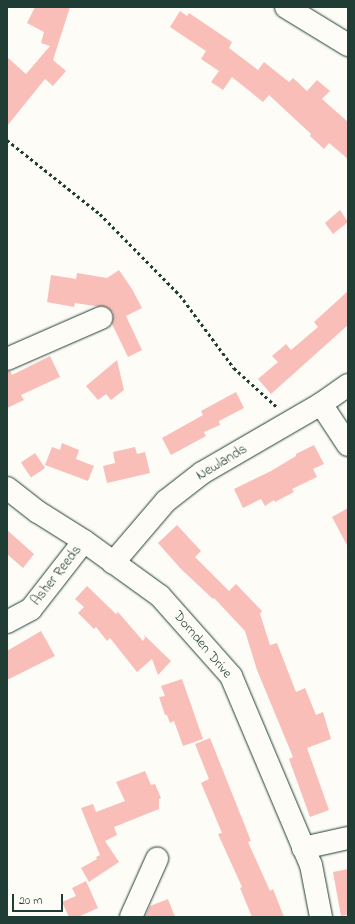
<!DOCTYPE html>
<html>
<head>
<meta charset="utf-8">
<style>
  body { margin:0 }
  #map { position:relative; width:355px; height:924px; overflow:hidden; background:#fdfcf7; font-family:"Indie Flower",sans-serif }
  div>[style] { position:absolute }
  .building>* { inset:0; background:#fabeb9; transform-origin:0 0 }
  .path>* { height:2.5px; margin-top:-1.25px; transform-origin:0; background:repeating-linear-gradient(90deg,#1f3d34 0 3px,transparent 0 6px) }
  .roads { filter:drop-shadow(0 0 1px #1f3d34) drop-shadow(0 0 1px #1f3d34) }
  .minor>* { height:22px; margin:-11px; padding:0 11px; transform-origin:11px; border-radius:11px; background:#fdfcf7 }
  span { translate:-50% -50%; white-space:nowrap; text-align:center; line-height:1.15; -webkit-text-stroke:3.5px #fdfcf7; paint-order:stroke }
  .street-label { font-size:14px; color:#1f3d34 }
  .frame { position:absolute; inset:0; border:8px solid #1f3d34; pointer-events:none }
  .scale { position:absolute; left:12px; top:894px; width:51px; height:18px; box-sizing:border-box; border:2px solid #1f3d34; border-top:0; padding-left:5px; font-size:12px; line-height:14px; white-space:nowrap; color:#1f3d34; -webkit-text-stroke:3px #fdfcf7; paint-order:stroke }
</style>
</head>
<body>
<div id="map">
  <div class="building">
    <i style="clip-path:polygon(35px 7px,70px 7px,53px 60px,66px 71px,53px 86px,45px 79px,7px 126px,7px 57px,26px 74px,50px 46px,41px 43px,44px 32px,27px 23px)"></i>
    <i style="clip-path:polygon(180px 11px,187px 16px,189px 13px,232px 42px,229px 48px,258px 70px,264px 62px,289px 82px,293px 78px,307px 91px,317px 80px,330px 91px,322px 99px,348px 122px,348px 159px,329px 143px,324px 149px,310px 136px,311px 134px,269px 95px,263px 102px,232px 77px,223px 90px,211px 82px,219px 71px,201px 59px,206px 51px,170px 27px)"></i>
    <i style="clip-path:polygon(340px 210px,348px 222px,333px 234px,325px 223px)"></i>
    <i style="clip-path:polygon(119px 270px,132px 289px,142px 308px,126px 316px,142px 350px,128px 357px,112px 324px,113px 313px,108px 308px,75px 303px,74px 307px,47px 302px,51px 275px,76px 279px,77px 273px,107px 278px)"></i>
    <i style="clip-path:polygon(348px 291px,348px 325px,271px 394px,258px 379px,278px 362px,272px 356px,286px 344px,291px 350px,318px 327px,314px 322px)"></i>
    <i style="clip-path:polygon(50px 356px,60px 377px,21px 395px,24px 400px,7px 408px,7px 371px,10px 371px,12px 375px)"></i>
    <i style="clip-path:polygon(117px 360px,124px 390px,111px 400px,106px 394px,98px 400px,86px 386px)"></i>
    <i style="clip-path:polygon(236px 392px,244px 408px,219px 421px,220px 425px,204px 432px,206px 436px,171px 455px,162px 438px,203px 415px,201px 411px)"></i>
    <i style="clip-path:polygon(62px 443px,79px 450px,76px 459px,94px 466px,88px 481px,45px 465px,52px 447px,60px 450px)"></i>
    <i style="clip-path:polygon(314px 445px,324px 464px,313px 469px,317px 477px,292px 489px,294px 492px,275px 502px,274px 500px,265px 506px,261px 499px,243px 508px,234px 489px,271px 471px,296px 456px,296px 454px)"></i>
    <i style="clip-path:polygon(135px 447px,137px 454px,145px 452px,150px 473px,107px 483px,103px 466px,115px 463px,113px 452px)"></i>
    <i style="left:35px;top:453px;width:18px;height:17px;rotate:56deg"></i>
    <i style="clip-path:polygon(348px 508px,348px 547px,332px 517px)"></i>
    <i style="clip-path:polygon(177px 525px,201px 551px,195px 557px,229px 591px,236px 584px,262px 611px,260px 614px,270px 645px,277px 643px,296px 692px,305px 688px,316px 715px,323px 712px,331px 739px,307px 748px,329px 810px,310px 817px,289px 759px,293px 757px,257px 670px,245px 631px,214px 598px,213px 599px,181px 569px,158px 543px)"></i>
    <i style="clip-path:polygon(7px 530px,34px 554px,23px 568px,7px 554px)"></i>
    <i style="clip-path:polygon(87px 586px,116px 614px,118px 612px,143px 641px,145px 638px,144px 635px,171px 661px,158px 675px,152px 659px,137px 672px,110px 638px,107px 641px,96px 627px,94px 629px,78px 613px,84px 607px,75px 599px)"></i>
    <i style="clip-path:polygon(41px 631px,55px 656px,7px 680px,7px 651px)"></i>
    <i style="clip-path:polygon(182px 679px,203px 739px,183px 746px,174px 721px,170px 723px,167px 715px,165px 715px,159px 697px,165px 696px,161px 686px)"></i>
    <i style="clip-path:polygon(210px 738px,251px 841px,248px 842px,270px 891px,273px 889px,284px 917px,252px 917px,240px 888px,242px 887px,218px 834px,222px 833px,201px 783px,209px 779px,195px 744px)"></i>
    <i style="clip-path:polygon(145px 771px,151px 785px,155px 784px,161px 798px,159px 799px,159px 809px,114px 827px,117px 835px,105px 841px,119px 862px,89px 882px,81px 868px,97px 859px,96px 857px,100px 855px,81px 808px,93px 804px,96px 812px,125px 801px,116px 782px)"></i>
    <i style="clip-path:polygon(348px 869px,348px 915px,341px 916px,333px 872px)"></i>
    <i style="clip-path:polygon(86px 881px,98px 908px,78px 917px,69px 917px,62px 902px,76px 896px,72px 888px)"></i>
    <i style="clip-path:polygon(168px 899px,175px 917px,145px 917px,150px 906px)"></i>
  </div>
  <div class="path">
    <i style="left:7px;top:140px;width:119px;rotate:38.5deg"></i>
    <i style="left:100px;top:214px;width:114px;rotate:45.4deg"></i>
    <i style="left:180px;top:295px;width:91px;rotate:53.5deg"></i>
    <i style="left:234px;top:368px;width:58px;rotate:42.2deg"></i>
  </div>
  <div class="roads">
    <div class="minor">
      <i style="left:286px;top:7px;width:73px;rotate:31.5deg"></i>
      <i style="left:7px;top:359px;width:103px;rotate:-23.6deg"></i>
      <i style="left:321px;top:404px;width:49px;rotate:56.6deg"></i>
      <i style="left:7px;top:488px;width:39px;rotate:38deg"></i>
      <i style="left:38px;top:512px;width:54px;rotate:32.2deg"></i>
      <i style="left:84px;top:541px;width:94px;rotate:35.9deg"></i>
      <i style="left:160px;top:596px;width:107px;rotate:48.4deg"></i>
      <i style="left:231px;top:676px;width:205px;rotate:67.1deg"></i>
      <i style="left:311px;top:865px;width:53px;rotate:79.1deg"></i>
      <i style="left:113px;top:563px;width:82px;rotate:-49.5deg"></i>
      <i style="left:166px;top:501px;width:46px;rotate:-37.9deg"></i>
      <i style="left:202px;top:473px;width:138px;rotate:-30.1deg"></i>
      <i style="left:321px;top:404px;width:33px;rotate:-35deg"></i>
      <i style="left:7px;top:622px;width:27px;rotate:-28deg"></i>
      <i style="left:31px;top:609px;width:86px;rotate:-52.1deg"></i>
      <i style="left:303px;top:848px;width:46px;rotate:-12.5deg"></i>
      <i style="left:131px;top:917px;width:64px;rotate:-65.9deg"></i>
    </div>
  </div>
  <div class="street-label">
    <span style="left:222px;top:463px;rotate:-31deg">Newlands</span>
    <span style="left:57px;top:576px;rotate:-52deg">Asher Reeds</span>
    <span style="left:202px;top:645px;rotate:50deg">Dornden Drive</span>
  </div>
  <div class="frame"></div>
  <div class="scale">20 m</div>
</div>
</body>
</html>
